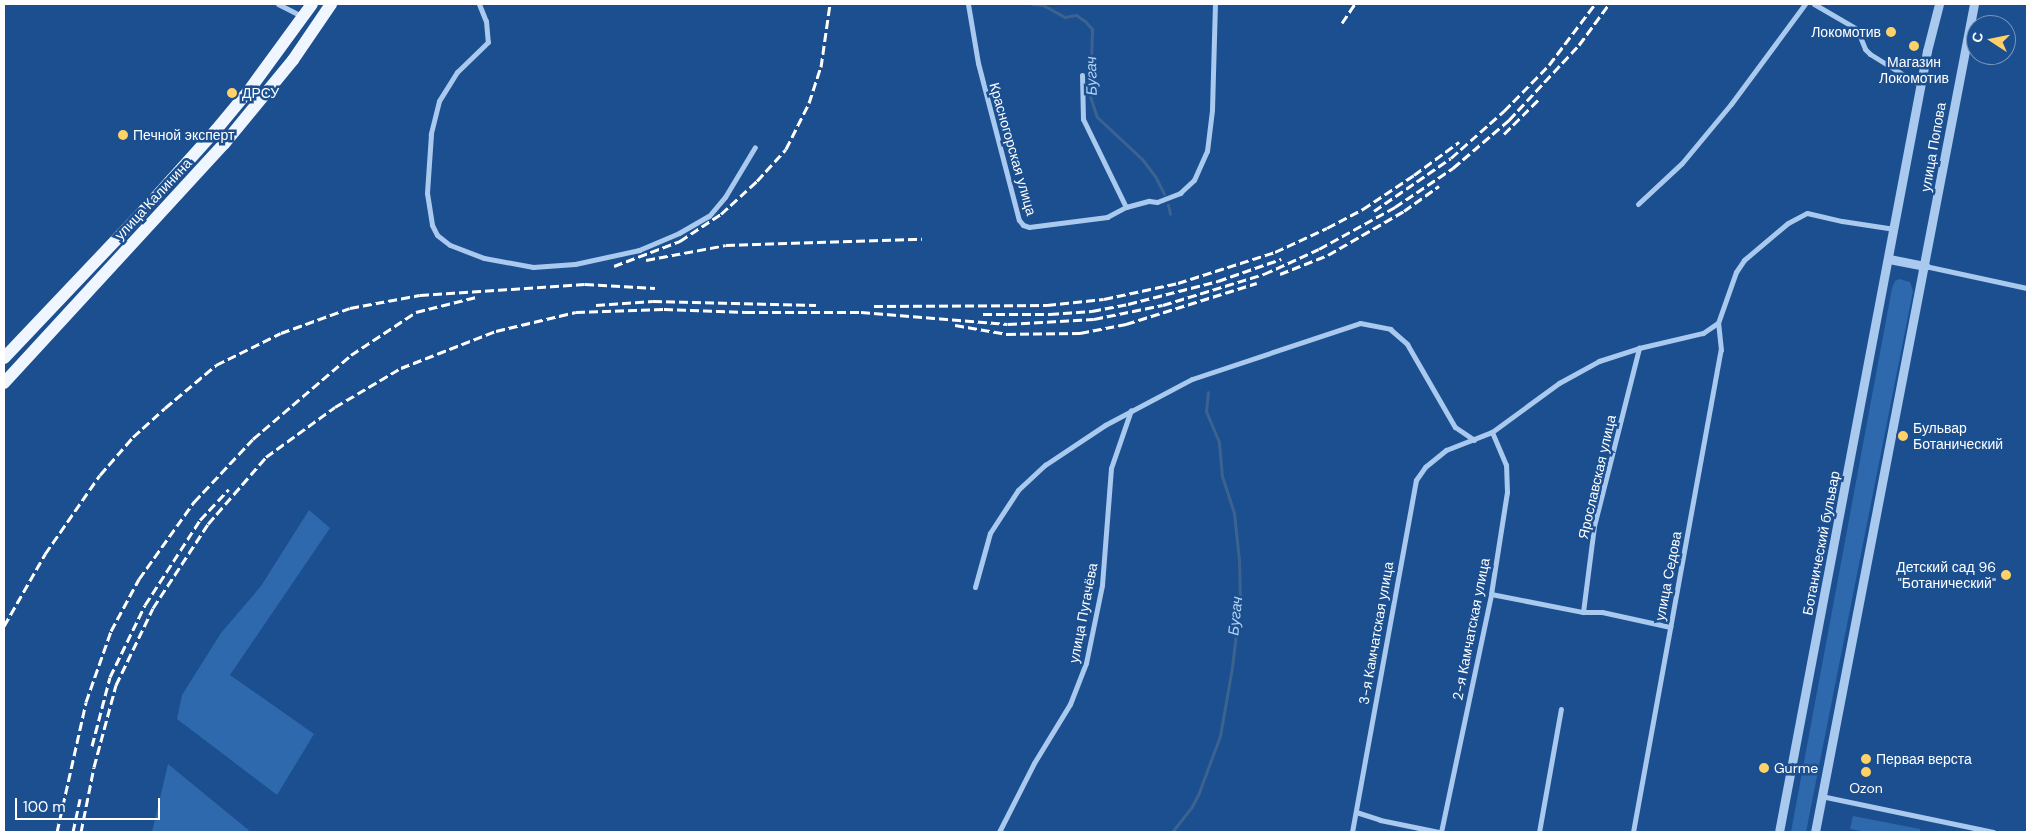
<!DOCTYPE html>
<html>
<head>
<meta charset="utf-8">
<style>
  body { margin:0 }
  #map { position:relative; width:2031px; height:836px; overflow:hidden; background:#1b4f8f; font-family:"DM Sans",sans-serif }
  div>[style] { position:absolute }
  .green>* { inset:0; background:#2e69ad }
  .stream>* { height:3px; margin:-1.5px; padding:0 1.5px; transform-origin:1.5px; border-radius:1.5px; background:#3c6290 }
  .minor>* { height:5px; margin:-2.5px; padding:0 2.5px; transform-origin:2.5px; border-radius:2.5px; background:#a9c9ee }
  .tertiary>* { height:9px; margin:-4.5px; padding:0 4.5px; transform-origin:4.5px; border-radius:4.5px; background:#a9c9ee }
  .primary>* { height:12px; margin:-6px; padding:0 6px; transform-origin:6px; border-radius:6px; background:#f0f6ff }
  .rail>* { height:3px; margin-top:-1.5px; transform-origin:0; background:repeating-linear-gradient(90deg,#fff 0 9px,transparent 0 13px) }
  .dots>* { width:14px; height:14px; translate:-50% -50%; box-sizing:border-box; border:2px solid #1b4f8f; border-radius:50% }
  span { translate:-50% -50%; white-space:nowrap; text-align:center; line-height:1.15; -webkit-text-stroke:5px #1b4f8f; paint-order:stroke }
  .poi-label { font-size:14px; color:#fff }
  .right { translate:-100% -50%; text-align:right }
  .left { translate:0 -50%; text-align:left }
  .street-label { font-size:14px; color:#fff }
  .water-label { font-size:15px; color:#b5d3f5; font-style:italic }
  .frame { position:absolute; inset:0; border:5px solid #fff; pointer-events:none }
  .north { position:absolute; left:1966px; top:15px; width:50px; height:50px; box-sizing:border-box; background:#1b4f8f; border:1px solid #7695bc; border-radius:50%; rotate:281deg; font-size:14px; font-weight:700; line-height:20px; text-align:center; color:#fff }
  .north::after { content:''; display:block; margin:auto; width:18px; height:22px; background:#ffd166; clip-path:polygon(50% 0,100% 100%,50% 72%,0 100%) }
  .scale { position:absolute; left:15px; top:798px; width:145px; height:22px; box-sizing:border-box; border:2px solid #fff; border-top:0; padding-left:6px; font-size:15px; line-height:18px; white-space:nowrap; color:#fff; -webkit-text-stroke:4px #1b4f8f; paint-order:stroke }
</style>
</head>
<body>
<div id="map">
  <div class="green">
    <i style="clip-path:polygon(1899px 279px,1910px 282px,1913px 291px,1806px 832px,1791px 832px,1892px 288px,1895px 281px)"></i>
    <i style="clip-path:polygon(309px 510px,330px 528px,230px 675px,314px 734px,277px 795px,177px 719px,182px 695px,221px 633px,261px 586px)"></i>
    <i style="clip-path:polygon(168px 764px,251px 832px,152px 832px)"></i>
    <i style="clip-path:polygon(1853px 816px,1920px 829px,1920px 832px,1867px 832px,1850px 829px)"></i>
  </div>
  <div class="stream">
    <i style="left:1032px;top:4px;width:11px;rotate:5deg"></i>
    <i style="left:1043px;top:5px;width:25px;rotate:29deg"></i>
    <i style="left:1065px;top:17px;width:11px;rotate:-10deg"></i>
    <i style="left:1076px;top:15px;width:11px;rotate:34deg"></i>
    <i style="left:1085px;top:21px;width:11px;rotate:49deg"></i>
    <i style="left:1092px;top:29px;width:67px;rotate:91.7deg"></i>
    <i style="left:1090px;top:96px;width:22px;rotate:72deg"></i>
    <i style="left:1097px;top:117px;width:62px;rotate:43deg"></i>
    <i style="left:1142px;top:159px;width:21px;rotate:53deg"></i>
    <i style="left:1155px;top:176px;width:20px;rotate:63deg"></i>
    <i style="left:1168px;top:205px;width:9px;rotate:77deg"></i>
    <i style="left:1172px;top:832px;width:31px;rotate:-52deg"></i>
    <i style="left:1191px;top:808px;width:15px;rotate:-62deg"></i>
    <i style="left:1198px;top:795px;width:63px;rotate:-69.6deg"></i>
    <i style="left:1220px;top:736px;width:70px;rotate:-80.1deg"></i>
    <i style="left:1232px;top:667px;width:66px;rotate:-83.1deg"></i>
    <i style="left:1240px;top:601px;width:41px;rotate:-91.4deg"></i>
    <i style="left:1239px;top:560px;width:47px;rotate:-96.1deg"></i>
    <i style="left:1234px;top:513px;width:38px;rotate:-108deg"></i>
    <i style="left:1222px;top:477px;width:35px;rotate:-95deg"></i>
    <i style="left:1219px;top:442px;width:34px;rotate:-113deg"></i>
    <i style="left:1206px;top:411px;width:19px;rotate:-84deg"></i>
  </div>
  <div class="minor">
    <i style="left:278px;top:4px;width:27px;rotate:27deg"></i>
    <i style="left:479px;top:4px;width:18px;rotate:68deg"></i>
    <i style="left:486px;top:21px;width:21px;rotate:85deg"></i>
    <i style="left:488px;top:42px;width:43px;rotate:135.9deg"></i>
    <i style="left:457px;top:72px;width:34px;rotate:122deg"></i>
    <i style="left:439px;top:101px;width:34px;rotate:104deg"></i>
    <i style="left:431px;top:134px;width:59px;rotate:93.9deg"></i>
    <i style="left:427px;top:193px;width:32px;rotate:81deg"></i>
    <i style="left:432px;top:225px;width:11px;rotate:63deg"></i>
    <i style="left:437px;top:235px;width:16px;rotate:38deg"></i>
    <i style="left:450px;top:245px;width:36px;rotate:21deg"></i>
    <i style="left:484px;top:258px;width:50px;rotate:10.4deg"></i>
    <i style="left:533px;top:267px;width:42px;rotate:-4.1deg"></i>
    <i style="left:575px;top:264px;width:66px;rotate:-12.3deg"></i>
    <i style="left:639px;top:250px;width:43px;rotate:-23deg"></i>
    <i style="left:679px;top:233px;width:34px;rotate:-30deg"></i>
    <i style="left:709px;top:216px;width:25px;rotate:-50deg"></i>
    <i style="left:725px;top:197px;width:58px;rotate:-59deg"></i>
    <i style="left:968px;top:4px;width:60px;rotate:80.4deg"></i>
    <i style="left:978px;top:63px;width:162px;rotate:75.4deg"></i>
    <i style="left:1019px;top:220px;width:6px;rotate:51deg"></i>
    <i style="left:1023px;top:225px;width:6px;rotate:18deg"></i>
    <i style="left:1029px;top:227px;width:79px;rotate:-7.3deg"></i>
    <i style="left:1107px;top:217px;width:21px;rotate:-28deg"></i>
    <i style="left:1126px;top:207px;width:24px;rotate:-15deg"></i>
    <i style="left:1149px;top:201px;width:8px;rotate:7deg"></i>
    <i style="left:1157px;top:202px;width:25px;rotate:-21deg"></i>
    <i style="left:1180px;top:193px;width:19px;rotate:-43deg"></i>
    <i style="left:1194px;top:180px;width:32px;rotate:-66deg"></i>
    <i style="left:1207px;top:151px;width:41px;rotate:-83deg"></i>
    <i style="left:1212px;top:110px;width:106px;rotate:-88.4deg"></i>
    <i style="left:1814px;top:4px;width:50px;rotate:30.2deg"></i>
    <i style="left:1857px;top:29px;width:22px;rotate:68deg"></i>
    <i style="left:1865px;top:49px;width:7px;rotate:45deg"></i>
    <i style="left:1870px;top:54px;width:59px;rotate:31.8deg"></i>
    <i style="left:1082px;top:75px;width:44px;rotate:88.7deg"></i>
    <i style="left:1083px;top:119px;width:98px;rotate:64deg"></i>
    <i style="left:1638px;top:204px;width:60px;rotate:-43deg"></i>
    <i style="left:1682px;top:163px;width:77px;rotate:-50.3deg"></i>
    <i style="left:1731px;top:104px;width:124px;rotate:-53.5deg"></i>
    <i style="left:1925px;top:266px;width:104px;rotate:12.2deg"></i>
    <i style="left:975px;top:587px;width:56px;rotate:-74.5deg"></i>
    <i style="left:990px;top:533px;width:51px;rotate:-56.9deg"></i>
    <i style="left:1018px;top:490px;width:37px;rotate:-43deg"></i>
    <i style="left:1045px;top:465px;width:72px;rotate:-33.7deg"></i>
    <i style="left:1105px;top:425px;width:98px;rotate:-27.9deg"></i>
    <i style="left:1192px;top:379px;width:177px;rotate:-18.4deg"></i>
    <i style="left:1360px;top:323px;width:31px;rotate:11deg"></i>
    <i style="left:1390px;top:329px;width:23px;rotate:41deg"></i>
    <i style="left:1407px;top:344px;width:96px;rotate:60deg"></i>
    <i style="left:1455px;top:427px;width:23px;rotate:34deg"></i>
    <i style="left:1491px;top:594px;width:94px;rotate:11.1deg"></i>
    <i style="left:1583px;top:612px;width:19px"></i>
    <i style="left:1602px;top:612px;width:70px;rotate:12.4deg"></i>
    <i style="left:1583px;top:612px;width:87px;rotate:-82.7deg"></i>
    <i style="left:1594px;top:526px;width:184px;rotate:-75.8deg"></i>
    <i style="left:1821px;top:796px;width:176px;rotate:11.8deg"></i>
    <i style="left:1356px;top:812px;width:25px;rotate:18deg"></i>
    <i style="left:1380px;top:820px;width:60px;rotate:11.5deg"></i>
    <i style="left:999px;top:832px;width:77px;rotate:-63.1deg"></i>
    <i style="left:1034px;top:763px;width:69px;rotate:-58.6deg"></i>
    <i style="left:1070px;top:704px;width:44px;rotate:-68.7deg"></i>
    <i style="left:1086px;top:663px;width:80px;rotate:-78.4deg"></i>
    <i style="left:1102px;top:585px;width:117px;rotate:-85.6deg"></i>
    <i style="left:1111px;top:468px;width:61px;rotate:-71deg"></i>
    <i style="left:1352px;top:832px;width:358px;rotate:-79.7deg"></i>
    <i style="left:1416px;top:480px;width:16px;rotate:-55deg"></i>
    <i style="left:1425px;top:467px;width:27px;rotate:-39deg"></i>
    <i style="left:1446px;top:450px;width:49px;rotate:-21.4deg"></i>
    <i style="left:1492px;top:432px;width:83px;rotate:-36.2deg"></i>
    <i style="left:1559px;top:383px;width:46px;rotate:-28.8deg"></i>
    <i style="left:1599px;top:361px;width:42px;rotate:-18deg"></i>
    <i style="left:1639px;top:348px;width:66px;rotate:-13.2deg"></i>
    <i style="left:1703px;top:333px;width:18px;rotate:-34deg"></i>
    <i style="left:1718px;top:323px;width:54px;rotate:-70.6deg"></i>
    <i style="left:1736px;top:272px;width:14px;rotate:-56deg"></i>
    <i style="left:1744px;top:260px;width:57px;rotate:-40.1deg"></i>
    <i style="left:1788px;top:223px;width:21px;rotate:-28deg"></i>
    <i style="left:1807px;top:213px;width:36px;rotate:13deg"></i>
    <i style="left:1842px;top:221px;width:53px;rotate:8.7deg"></i>
    <i style="left:1441px;top:832px;width:243px;rotate:-78.1deg"></i>
    <i style="left:1491px;top:594px;width:103px;rotate:-81.1deg"></i>
    <i style="left:1507px;top:492px;width:27px;rotate:-92deg"></i>
    <i style="left:1506px;top:465px;width:36px;rotate:-113deg"></i>
    <i style="left:1539px;top:832px;width:125px;rotate:-79.9deg"></i>
    <i style="left:1633px;top:832px;width:490px;rotate:-79.7deg"></i>
    <i style="left:1721px;top:350px;width:27px;rotate:-96deg"></i>
  </div>
  <div class="tertiary">
    <i style="left:1889px;top:259px;width:37px;rotate:11deg"></i>
    <i style="left:1779px;top:832px;width:795px;rotate:-79.27deg"></i>
    <i style="left:1927px;top:51px;width:49px;rotate:-75.7deg"></i>
    <i style="left:1815px;top:832px;width:843px;rotate:-79.13deg"></i>
  </div>
  <div class="primary">
    <i style="left:4px;top:358px;width:193px;rotate:-46.5deg"></i>
    <i style="left:137px;top:218px;width:118px;rotate:-48.1deg"></i>
    <i style="left:216px;top:130px;width:53px;rotate:-50.3deg"></i>
    <i style="left:250px;top:89px;width:105px;rotate:-53.9deg"></i>
    <i style="left:4px;top:383px;width:325px;rotate:-47.4deg"></i>
    <i style="left:224px;top:144px;width:109px;rotate:-50.6deg"></i>
    <i style="left:293px;top:60px;width:68px;rotate:-55.8deg"></i>
  </div>
  <div class="rail">
    <i style="left:1342px;top:23px;width:23px;rotate:-56deg"></i>
    <i style="left:1504px;top:134px;width:49px;rotate:-45deg"></i>
    <i style="left:1374px;top:211px;width:93px;rotate:-34.5deg"></i>
    <i style="left:1451px;top:158px;width:71px;rotate:-41.6deg"></i>
    <i style="left:1504px;top:111px;width:64px;rotate:-45.6deg"></i>
    <i style="left:1549px;top:65px;width:76px;rotate:-53deg"></i>
    <i style="left:646px;top:260px;width:81px;rotate:-10.6deg"></i>
    <i style="left:726px;top:245px;width:196px;rotate:-1.8deg"></i>
    <i style="left:614px;top:266px;width:71px;rotate:-20.7deg"></i>
    <i style="left:680px;top:241px;width:49px;rotate:-33.4deg"></i>
    <i style="left:721px;top:214px;width:49px;rotate:-42.5deg"></i>
    <i style="left:757px;top:181px;width:43px;rotate:-47.8deg"></i>
    <i style="left:786px;top:149px;width:51px;rotate:-63.4deg"></i>
    <i style="left:809px;top:103px;width:38px;rotate:-72deg"></i>
    <i style="left:821px;top:67px;width:64px;rotate:-81.9deg"></i>
    <i style="left:1280px;top:274px;width:52px;rotate:-21.6deg"></i>
    <i style="left:1328px;top:255px;width:88px;rotate:-30.1deg"></i>
    <i style="left:1404px;top:211px;width:43px;rotate:-35.5deg"></i>
    <i style="left:596px;top:305px;width:57px;rotate:-4deg"></i>
    <i style="left:653px;top:301px;width:163px;rotate:1.4deg"></i>
    <i style="left:874px;top:306px;width:173px;rotate:-0.3deg"></i>
    <i style="left:1047px;top:305px;width:57px;rotate:-6deg"></i>
    <i style="left:1104px;top:299px;width:76px;rotate:-12.2deg"></i>
    <i style="left:1178px;top:283px;width:102px;rotate:-17.7deg"></i>
    <i style="left:1275px;top:252px;width:57px;rotate:-24.8deg"></i>
    <i style="left:1327px;top:228px;width:41px;rotate:-27.8deg"></i>
    <i style="left:1363px;top:209px;width:61px;rotate:-33.7deg"></i>
    <i style="left:1414px;top:175px;width:56px;rotate:-36.3deg"></i>
    <i style="left:983px;top:314px;width:67px"></i>
    <i style="left:1050px;top:314px;width:42px;rotate:-4.1deg"></i>
    <i style="left:1092px;top:311px;width:37px;rotate:-11deg"></i>
    <i style="left:1128px;top:304px;width:93px;rotate:-14.3deg"></i>
    <i style="left:1218px;top:281px;width:67px;rotate:-19.2deg"></i>
    <i style="left:955px;top:325px;width:53px;rotate:9.8deg"></i>
    <i style="left:1007px;top:334px;width:73px;rotate:-0.8deg"></i>
    <i style="left:1080px;top:333px;width:47px;rotate:-11.1deg"></i>
    <i style="left:1126px;top:324px;width:137px;rotate:-17.4deg"></i>
    <i style="left:4px;top:626px;width:83px;rotate:-60.3deg"></i>
    <i style="left:45px;top:554px;width:96px;rotate:-55.2deg"></i>
    <i style="left:100px;top:475px;width:50px;rotate:-49deg"></i>
    <i style="left:133px;top:437px;width:43px;rotate:-42.2deg"></i>
    <i style="left:165px;top:408px;width:67px;rotate:-40.1deg"></i>
    <i style="left:216px;top:365px;width:72px;rotate:-26.2deg"></i>
    <i style="left:281px;top:333px;width:73px;rotate:-19.9deg"></i>
    <i style="left:350px;top:308px;width:71px;rotate:-10.5deg"></i>
    <i style="left:420px;top:295px;width:165px;rotate:-3.8deg"></i>
    <i style="left:585px;top:284px;width:70px;rotate:3.3deg"></i>
    <i style="left:92px;top:746px;width:71px;rotate:-75.4deg"></i>
    <i style="left:110px;top:677px;width:80px;rotate:-64.1deg"></i>
    <i style="left:145px;top:605px;width:101px;rotate:-57.1deg"></i>
    <i style="left:200px;top:520px;width:42px;rotate:-46.9deg"></i>
    <i style="left:57px;top:832px;width:133px;rotate:-77.4deg"></i>
    <i style="left:86px;top:702px;width:75px;rotate:-70.6deg"></i>
    <i style="left:111px;top:631px;width:59px;rotate:-61.7deg"></i>
    <i style="left:139px;top:579px;width:95px;rotate:-54.5deg"></i>
    <i style="left:194px;top:502px;width:86px;rotate:-46.9deg"></i>
    <i style="left:253px;top:439px;width:129px;rotate:-40.6deg"></i>
    <i style="left:351px;top:355px;width:78px;rotate:-33.5deg"></i>
    <i style="left:416px;top:312px;width:62px;rotate:-14deg"></i>
    <i style="left:73px;top:832px;width:34px;rotate:-78deg"></i>
    <i style="left:81px;top:832px;width:66px;rotate:-78.7deg"></i>
    <i style="left:94px;top:767px;width:85px;rotate:-75deg"></i>
    <i style="left:116px;top:685px;width:85px;rotate:-64.3deg"></i>
    <i style="left:153px;top:608px;width:100px;rotate:-56.8deg"></i>
    <i style="left:208px;top:524px;width:89px;rotate:-49.1deg"></i>
    <i style="left:266px;top:457px;width:85px;rotate:-35.9deg"></i>
    <i style="left:335px;top:407px;width:77px;rotate:-30.6deg"></i>
    <i style="left:401px;top:368px;width:102px;rotate:-21.3deg"></i>
    <i style="left:496px;top:331px;width:82px;rotate:-13.4deg"></i>
    <i style="left:576px;top:312px;width:88px;rotate:-2deg"></i>
    <i style="left:664px;top:309px;width:82px;rotate:2.1deg"></i>
    <i style="left:746px;top:312px;width:115px"></i>
    <i style="left:861px;top:312px;width:147px;rotate:4.7deg"></i>
    <i style="left:1008px;top:324px;width:86px;rotate:-3.3deg"></i>
    <i style="left:1094px;top:319px;width:70px;rotate:-11.5deg"></i>
    <i style="left:1163px;top:305px;width:106px;rotate:-17.1deg"></i>
    <i style="left:1264px;top:274px;width:60px;rotate:-24.4deg"></i>
    <i style="left:1319px;top:249px;width:87px;rotate:-28.9deg"></i>
    <i style="left:1395px;top:207px;width:70px;rotate:-33.9deg"></i>
    <i style="left:1453px;top:168px;width:74px;rotate:-40.6deg"></i>
    <i style="left:1509px;top:120px;width:103px;rotate:-47deg"></i>
    <i style="left:1579px;top:45px;width:51px;rotate:-53.8deg"></i>
  </div>
  <div class="dots">
    <i style="left:1891px;top:32px;background:#ffd166"></i>
    <i style="left:1914px;top:46px;background:#ffd166"></i>
    <i style="left:232px;top:93px;background:#ffd166"></i>
    <i style="left:123px;top:135px;background:#ffd166"></i>
    <i style="left:1903px;top:436px;background:#ffd166"></i>
    <i style="left:2006px;top:575px;background:#ffd166"></i>
    <i style="left:1866px;top:759px;background:#ffd166"></i>
    <i style="left:1764px;top:768px;background:#ffd166"></i>
    <i style="left:1866px;top:772px;background:#ffd166"></i>
  </div>
  <div class="poi-label">
    <span class="right" style="left:1881px;top:32px">Локомотив</span>
    <span style="left:1914px;top:70px">Магазин<br>Локомотив</span>
    <span class="left" style="left:242px;top:93px">ДРСУ</span>
    <span class="left" style="left:133px;top:135px">Печной эксперт</span>
    <span class="left" style="left:1913px;top:436px">Бульвар<br>Ботанический</span>
    <span class="right" style="left:1996px;top:575px">Детский сад 96<br>"Ботанический"</span>
    <span class="left" style="left:1876px;top:759px">Первая верста</span>
    <span class="left" style="left:1774px;top:768px">Gurme</span>
    <span style="left:1866px;top:788px">Ozon</span>
  </div>
  <div class="street-label">
    <span style="left:1933px;top:147px;rotate:-80deg">улица Попова</span>
    <span style="left:1013px;top:149px;rotate:74deg">Красногорская улица</span>
    <span style="left:153px;top:199px;rotate:-47deg">улица Калинина</span>
    <span style="left:1597px;top:477px;rotate:-77deg">Ярославская улица</span>
    <span style="left:1821px;top:543px;rotate:-79deg">Ботанический бульвар</span>
    <span style="left:1668px;top:576px;rotate:-79deg">улица Седова</span>
    <span style="left:1083px;top:613px;rotate:-79deg">улица Пугачёва</span>
    <span style="left:1471px;top:629px;rotate:-79deg">2-я Камчатская улица</span>
    <span style="left:1376px;top:633px;rotate:-80deg">3-я Камчатская улица</span>
  </div>
  <div class="water-label">
    <span style="left:1092px;top:76px;rotate:-91deg">Бугач</span>
    <span style="left:1236px;top:616px;rotate:-84deg">Бугач</span>
  </div>
  <div class="frame"></div>
  <div class="north">С</div>
  <div class="scale">100 m</div>
</div>
</body>
</html>
